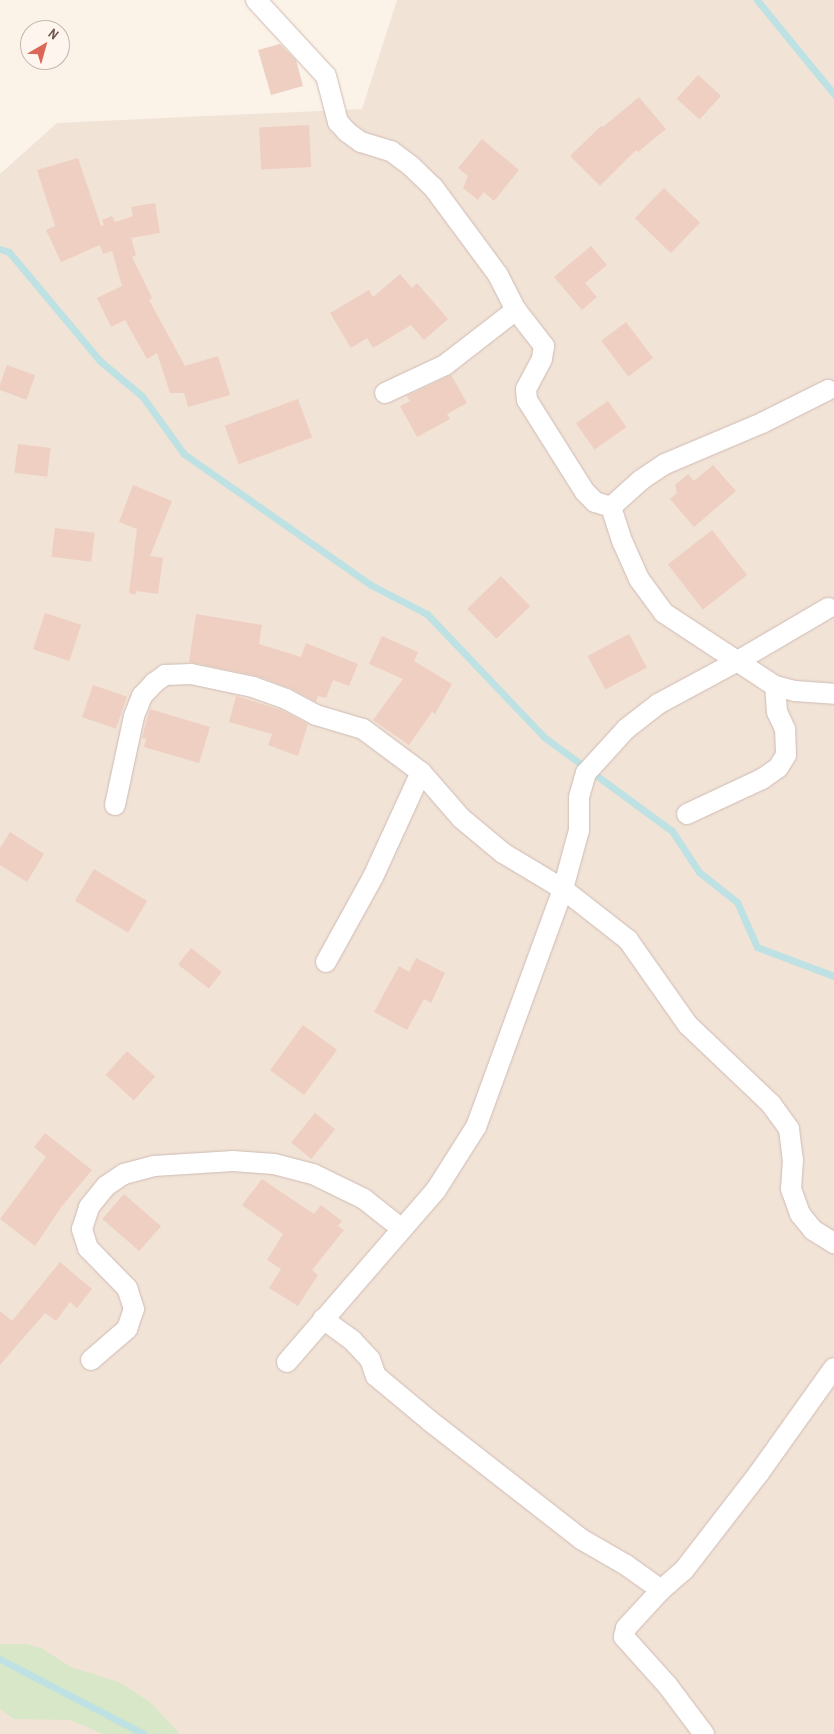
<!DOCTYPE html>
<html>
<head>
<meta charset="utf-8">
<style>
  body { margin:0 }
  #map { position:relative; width:834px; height:1734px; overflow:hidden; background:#fbf2e8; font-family:"Archivo Narrow",sans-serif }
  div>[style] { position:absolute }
  .residential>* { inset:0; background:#f2e3d7 }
  .green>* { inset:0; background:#d8e7c8 }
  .stream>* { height:7px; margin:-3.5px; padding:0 3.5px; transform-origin:3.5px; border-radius:3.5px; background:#bee2e3 }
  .building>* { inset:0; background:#eecfc2; transform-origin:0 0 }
  .roads { filter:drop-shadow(0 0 1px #cebbb2) drop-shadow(0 0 1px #cebbb2) }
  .street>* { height:20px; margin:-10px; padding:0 10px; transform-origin:10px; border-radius:10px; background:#fff }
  span { translate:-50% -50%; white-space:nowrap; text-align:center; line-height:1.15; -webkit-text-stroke:4px #fef6ee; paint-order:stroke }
  .north { position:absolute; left:20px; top:20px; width:50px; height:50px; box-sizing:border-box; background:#fef6ee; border:1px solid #c6b6ae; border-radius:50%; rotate:38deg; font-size:14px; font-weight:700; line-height:20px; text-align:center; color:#73574e }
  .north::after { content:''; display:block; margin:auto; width:18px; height:22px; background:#da6758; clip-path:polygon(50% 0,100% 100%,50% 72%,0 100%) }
</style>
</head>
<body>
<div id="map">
  <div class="residential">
    <i style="clip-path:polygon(397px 0,834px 0,834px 1734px,0 1734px,0 174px,57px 123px,362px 109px)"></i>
  </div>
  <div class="green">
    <i style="clip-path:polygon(0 1644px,26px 1644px,41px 1648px,71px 1667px,121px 1683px,151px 1703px,180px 1734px,103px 1734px,70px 1720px,14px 1719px,0 1709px)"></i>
  </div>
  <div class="stream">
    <i style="left:757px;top:0;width:122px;rotate:50.7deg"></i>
    <i style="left:0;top:249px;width:9px;rotate:18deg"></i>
    <i style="left:9px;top:252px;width:142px;rotate:50.1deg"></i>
    <i style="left:100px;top:361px;width:55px;rotate:39.8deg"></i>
    <i style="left:142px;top:396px;width:72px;rotate:54.1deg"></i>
    <i style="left:184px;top:454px;width:228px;rotate:35deg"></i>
    <i style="left:371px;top:585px;width:63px;rotate:27.4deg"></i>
    <i style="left:427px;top:614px;width:170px;rotate:46.4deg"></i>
    <i style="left:544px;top:737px;width:159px;rotate:36.3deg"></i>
    <i style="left:672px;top:831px;width:49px;rotate:56.6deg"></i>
    <i style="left:699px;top:872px;width:48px;rotate:38.3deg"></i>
    <i style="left:737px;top:902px;width:49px;rotate:66deg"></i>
    <i style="left:757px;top:947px;width:82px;rotate:20.6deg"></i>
    <i style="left:0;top:1659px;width:162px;rotate:27.5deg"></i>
  </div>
  <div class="building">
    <i style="clip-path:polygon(280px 44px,296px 60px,303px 86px,271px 95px,258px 50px)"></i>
    <i style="left:698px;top:75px;width:31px;height:32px;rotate:42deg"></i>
    <i style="clip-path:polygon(639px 97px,666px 129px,638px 152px,636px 150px,600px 186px,570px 156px,601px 126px,603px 127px)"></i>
    <i style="left:309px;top:125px;width:42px;height:50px;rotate:87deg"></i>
    <i style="clip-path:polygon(482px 139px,519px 170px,494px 201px,484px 192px,478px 200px,463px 188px,468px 176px,458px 168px)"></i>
    <i style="clip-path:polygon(78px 158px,101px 226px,104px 225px,102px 220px,112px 216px,115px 222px,133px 216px,131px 207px,155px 203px,160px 233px,131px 238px,136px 255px,132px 257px,152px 298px,149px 300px,185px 366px,218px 356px,230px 395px,188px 407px,184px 393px,170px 393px,157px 353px,147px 359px,125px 320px,111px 327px,97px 298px,122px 286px,112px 251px,103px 254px,100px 245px,61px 262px,46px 230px,55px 226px,37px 170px)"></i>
    <i style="left:664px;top:188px;width:50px;height:42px;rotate:44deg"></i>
    <i style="clip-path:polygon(591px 246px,607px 265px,585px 283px,597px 297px,582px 310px,554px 277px)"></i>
    <i style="clip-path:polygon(400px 274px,412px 288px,417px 283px,448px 319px,424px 340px,411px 325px,373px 348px,367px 338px,351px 348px,330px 313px,369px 290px,373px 297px)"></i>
    <i style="left:626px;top:322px;width:45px;height:31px;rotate:53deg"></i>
    <i style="left:7px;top:365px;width:30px;height:26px;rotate:20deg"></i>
    <i style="clip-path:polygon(451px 375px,467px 403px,447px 414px,450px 419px,417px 437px,400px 406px,410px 401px,407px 396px)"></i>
    <i style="left:298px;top:399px;width:41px;height:78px;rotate:70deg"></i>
    <i style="left:608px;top:401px;width:32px;height:39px;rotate:55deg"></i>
    <i style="left:18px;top:444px;width:33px;height:29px;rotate:7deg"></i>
    <i style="clip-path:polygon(713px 465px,736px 491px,694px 527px,670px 499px,677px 493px,675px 485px,688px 474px,694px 481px)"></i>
    <i style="clip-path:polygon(133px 485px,172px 501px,150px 556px,163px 558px,158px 594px,137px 591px,135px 595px,129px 593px,137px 529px,119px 522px)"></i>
    <i style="left:55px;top:528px;width:40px;height:29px;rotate:7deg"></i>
    <i style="left:712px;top:530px;width:57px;height:56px;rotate:52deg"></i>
    <i style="left:501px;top:576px;width:42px;height:47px;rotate:46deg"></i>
    <i style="left:45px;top:613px;width:38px;height:38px;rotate:18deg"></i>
    <i style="clip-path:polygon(196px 614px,262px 625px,259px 644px,301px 657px,306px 643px,358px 664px,349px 686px,333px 680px,326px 698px,318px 696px,316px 702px,290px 688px,257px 676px,189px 662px)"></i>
    <i style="left:629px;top:634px;width:38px;height:47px;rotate:62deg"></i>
    <i style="clip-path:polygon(382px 636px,418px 652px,414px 661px,452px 684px,435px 714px,432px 712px,409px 745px,373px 720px,403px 679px,369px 664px)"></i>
    <i style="left:93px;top:685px;width:36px;height:34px;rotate:19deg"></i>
    <i style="clip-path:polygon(236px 696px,281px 710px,308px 724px,298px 756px,268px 745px,272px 734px,229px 722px)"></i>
    <i style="clip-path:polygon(150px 709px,210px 727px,199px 763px,144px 747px,146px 739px,142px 738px)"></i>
    <i style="clip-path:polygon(10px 832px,44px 854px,27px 882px,0 865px,0 848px)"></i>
    <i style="left:94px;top:869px;width:62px;height:37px;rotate:31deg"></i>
    <i style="left:191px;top:948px;width:39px;height:21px;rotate:38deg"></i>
    <i style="clip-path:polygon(416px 958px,445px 973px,431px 1003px,424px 999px,407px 1030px,374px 1012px,399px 966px,409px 972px)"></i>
    <i style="left:303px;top:1025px;width:42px;height:56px;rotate:36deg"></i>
    <i style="left:127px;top:1051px;width:38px;height:32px;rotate:42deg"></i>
    <i style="left:315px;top:1113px;width:26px;height:38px;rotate:39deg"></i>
    <i style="clip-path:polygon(45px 1133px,92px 1170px,62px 1206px,35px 1246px,0 1219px,46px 1157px,34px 1147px)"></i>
    <i style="clip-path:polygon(262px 1179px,314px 1214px,321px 1205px,342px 1221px,338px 1226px,344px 1230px,312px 1270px,318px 1275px,298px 1306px,269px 1288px,281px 1269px,267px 1260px,283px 1234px,242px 1205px)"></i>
    <i style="left:124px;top:1194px;width:49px;height:33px;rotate:41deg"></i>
    <i style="clip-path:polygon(60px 1262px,92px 1289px,77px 1308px,70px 1302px,56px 1321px,45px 1313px,0 1365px,0 1311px,12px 1321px)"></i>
  </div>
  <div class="roads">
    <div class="street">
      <i style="left:256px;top:0;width:103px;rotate:47.4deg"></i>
      <i style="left:326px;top:76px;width:48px;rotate:75.4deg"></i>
      <i style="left:338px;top:122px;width:13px;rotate:48deg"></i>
      <i style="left:347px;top:132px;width:17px;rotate:36deg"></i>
      <i style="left:361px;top:142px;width:31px;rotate:17deg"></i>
      <i style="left:391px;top:151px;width:25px;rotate:37deg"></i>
      <i style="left:411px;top:166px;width:30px;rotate:44deg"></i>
      <i style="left:433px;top:187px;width:109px;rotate:53.5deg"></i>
      <i style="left:498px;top:275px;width:39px;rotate:63deg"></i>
      <i style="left:516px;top:310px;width:46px;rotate:52.1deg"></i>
      <i style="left:544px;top:346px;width:13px;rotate:99deg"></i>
      <i style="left:542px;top:359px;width:34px;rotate:118deg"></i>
      <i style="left:526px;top:389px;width:11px;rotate:85deg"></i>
      <i style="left:527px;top:400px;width:109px;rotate:57.8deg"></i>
      <i style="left:585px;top:492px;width:14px;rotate:45deg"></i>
      <i style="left:595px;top:502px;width:17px;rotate:17deg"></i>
      <i style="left:611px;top:507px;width:38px;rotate:72deg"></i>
      <i style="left:623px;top:543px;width:39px;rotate:66deg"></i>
      <i style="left:639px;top:579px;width:42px;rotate:53.7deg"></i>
      <i style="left:664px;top:613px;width:133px;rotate:33.3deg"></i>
      <i style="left:775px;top:686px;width:21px;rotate:14deg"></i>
      <i style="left:795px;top:691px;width:39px;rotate:4deg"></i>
      <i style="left:385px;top:393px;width:66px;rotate:-25deg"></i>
      <i style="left:445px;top:365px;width:90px;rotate:-37.8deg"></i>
      <i style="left:611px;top:507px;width:40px;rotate:-42deg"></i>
      <i style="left:641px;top:480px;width:29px;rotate:-34deg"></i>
      <i style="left:665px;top:464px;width:105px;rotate:-22.9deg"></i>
      <i style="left:762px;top:423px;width:74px;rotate:-26.6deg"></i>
      <i style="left:115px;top:805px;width:91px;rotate:-77.9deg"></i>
      <i style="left:134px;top:716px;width:22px;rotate:-68deg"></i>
      <i style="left:142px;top:696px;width:18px;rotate:-47deg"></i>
      <i style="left:154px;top:683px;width:14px;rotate:-36deg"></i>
      <i style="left:165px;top:675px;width:26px;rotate:-2deg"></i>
      <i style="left:191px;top:674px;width:63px;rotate:11.8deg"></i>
      <i style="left:253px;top:687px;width:35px;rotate:20deg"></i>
      <i style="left:286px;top:699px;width:34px;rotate:28deg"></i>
      <i style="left:316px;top:715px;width:49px;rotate:16.6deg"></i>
      <i style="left:363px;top:729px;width:72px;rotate:36.6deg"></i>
      <i style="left:421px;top:772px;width:61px;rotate:49deg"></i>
      <i style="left:461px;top:818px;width:55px;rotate:39.8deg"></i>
      <i style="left:503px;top:853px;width:70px;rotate:31deg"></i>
      <i style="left:563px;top:889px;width:83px;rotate:38.1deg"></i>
      <i style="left:628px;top:940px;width:104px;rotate:54.8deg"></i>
      <i style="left:688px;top:1025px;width:115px;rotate:43.6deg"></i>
      <i style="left:771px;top:1104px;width:31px;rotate:54deg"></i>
      <i style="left:789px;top:1129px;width:31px;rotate:83deg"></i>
      <i style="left:793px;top:1160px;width:29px;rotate:94deg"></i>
      <i style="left:791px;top:1189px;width:27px;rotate:70deg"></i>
      <i style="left:800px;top:1214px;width:21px;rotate:51deg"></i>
      <i style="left:813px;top:1230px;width:25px;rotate:32deg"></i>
      <i style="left:687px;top:814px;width:83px;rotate:-25deg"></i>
      <i style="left:762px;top:779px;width:19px;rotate:-35deg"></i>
      <i style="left:778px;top:768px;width:15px;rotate:-58deg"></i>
      <i style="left:786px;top:755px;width:26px;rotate:-92deg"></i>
      <i style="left:785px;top:729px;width:19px;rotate:-115deg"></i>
      <i style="left:777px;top:712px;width:26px;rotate:-94deg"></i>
      <i style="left:326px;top:962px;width:97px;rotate:-61.1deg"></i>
      <i style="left:373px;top:877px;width:115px;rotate:-65.4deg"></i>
      <i style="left:323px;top:1319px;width:36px;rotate:36deg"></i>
      <i style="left:352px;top:1340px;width:26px;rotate:47deg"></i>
      <i style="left:370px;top:1359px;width:18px;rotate:71deg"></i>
      <i style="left:376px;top:1376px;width:70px;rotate:39.8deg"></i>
      <i style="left:430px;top:1421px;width:192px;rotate:38deg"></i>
      <i style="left:581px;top:1539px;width:52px;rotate:30deg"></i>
      <i style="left:626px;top:1565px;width:43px;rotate:35.5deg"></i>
      <i style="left:91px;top:1360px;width:48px;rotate:-40.7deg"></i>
      <i style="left:127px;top:1329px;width:21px;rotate:-71deg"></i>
      <i style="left:134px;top:1309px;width:22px;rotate:-108deg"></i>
      <i style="left:127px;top:1288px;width:56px;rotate:-134.3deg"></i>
      <i style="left:88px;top:1248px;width:20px;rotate:-108deg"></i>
      <i style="left:82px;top:1229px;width:23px;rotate:-72deg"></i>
      <i style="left:89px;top:1207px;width:27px;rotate:-51deg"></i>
      <i style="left:106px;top:1186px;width:22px;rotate:-34deg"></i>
      <i style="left:124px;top:1174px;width:31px;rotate:-15deg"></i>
      <i style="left:154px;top:1166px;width:79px;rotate:-3.6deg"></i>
      <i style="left:233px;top:1161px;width:41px;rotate:4.2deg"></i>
      <i style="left:274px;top:1164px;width:40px;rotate:14.4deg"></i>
      <i style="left:313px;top:1174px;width:57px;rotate:26.1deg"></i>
      <i style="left:364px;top:1199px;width:48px;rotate:38.3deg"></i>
      <i style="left:287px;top:1362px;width:228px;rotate:-49.1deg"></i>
      <i style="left:436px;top:1190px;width:75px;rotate:-57.6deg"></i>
      <i style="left:476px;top:1127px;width:253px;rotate:-69.9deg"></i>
      <i style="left:563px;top:889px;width:61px;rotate:-74.8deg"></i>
      <i style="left:579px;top:830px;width:33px;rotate:-90deg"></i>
      <i style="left:579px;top:797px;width:25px;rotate:-74deg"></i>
      <i style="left:586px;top:773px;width:59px;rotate:-47.7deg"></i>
      <i style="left:626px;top:729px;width:41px;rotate:-38deg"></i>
      <i style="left:658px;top:704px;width:89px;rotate:-28.3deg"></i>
      <i style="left:736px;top:662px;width:107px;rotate:-30.4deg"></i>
      <i style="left:704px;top:1734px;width:60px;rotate:-126.9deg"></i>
      <i style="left:668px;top:1686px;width:66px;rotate:-131.9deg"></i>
      <i style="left:624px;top:1637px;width:9px;rotate:-77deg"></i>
      <i style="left:626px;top:1628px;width:52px;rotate:-47.4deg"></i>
      <i style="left:661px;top:1590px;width:30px;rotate:-41deg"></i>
      <i style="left:684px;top:1570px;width:123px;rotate:-52.3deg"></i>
      <i style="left:759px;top:1473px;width:129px;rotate:-54.5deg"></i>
    </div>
  </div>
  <div class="north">N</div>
</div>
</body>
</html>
